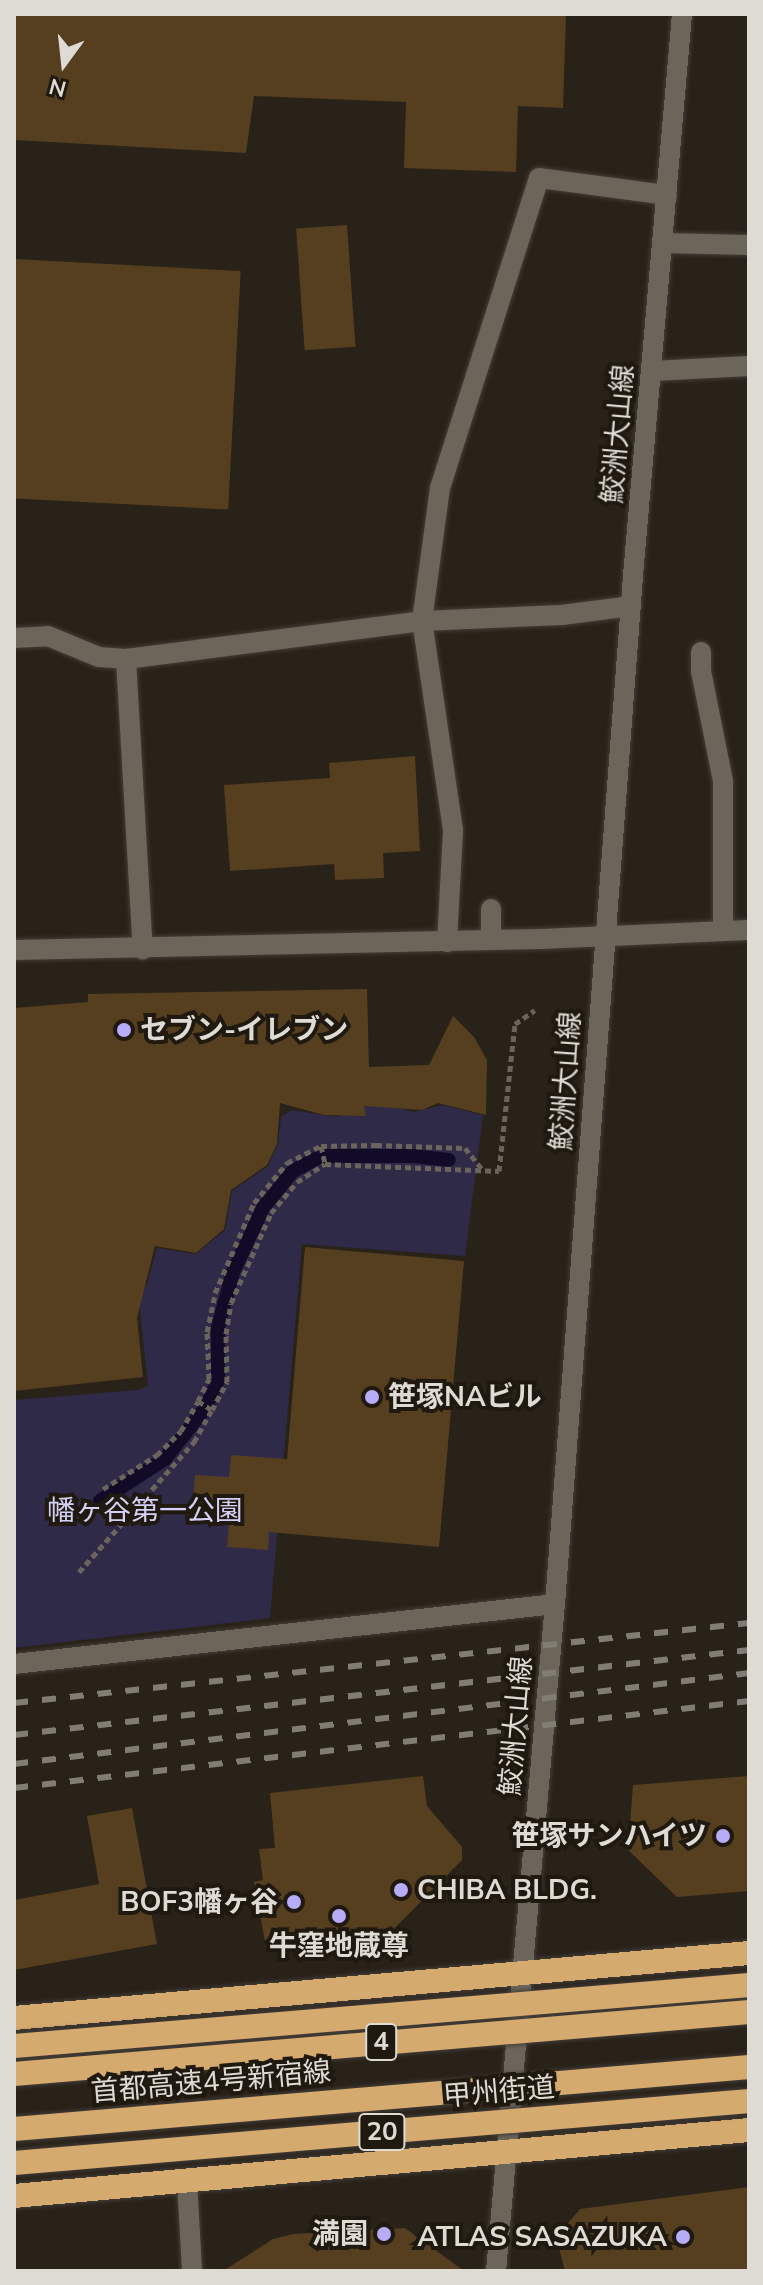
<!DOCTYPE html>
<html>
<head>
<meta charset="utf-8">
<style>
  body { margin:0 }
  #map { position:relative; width:763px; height:2285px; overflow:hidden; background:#292219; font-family:"Nunito Sans","Noto Sans JP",sans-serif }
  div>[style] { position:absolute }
  .green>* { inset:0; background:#2e2a47 }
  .stream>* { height:14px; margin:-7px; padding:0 7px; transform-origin:7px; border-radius:7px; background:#110b28 }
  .building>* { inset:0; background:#553f1f; transform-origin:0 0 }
  .path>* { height:5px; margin-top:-2.5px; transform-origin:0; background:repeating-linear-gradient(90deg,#6a645c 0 6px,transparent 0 10px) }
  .roads { filter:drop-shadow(0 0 2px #423d37) drop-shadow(0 0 2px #423d37) }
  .lane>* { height:20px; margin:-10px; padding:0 10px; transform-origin:10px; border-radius:10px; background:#6c655a }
  .street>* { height:20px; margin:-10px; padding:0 10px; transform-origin:10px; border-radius:10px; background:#6c655a }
  .secondary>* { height:20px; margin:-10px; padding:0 10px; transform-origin:10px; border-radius:10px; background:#6c655a }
  .highway>* { height:24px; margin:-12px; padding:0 12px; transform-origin:12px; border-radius:12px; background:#d5aa6f }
  .rail>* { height:6px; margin-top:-3px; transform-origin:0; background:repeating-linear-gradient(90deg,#817c74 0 14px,transparent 0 28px) }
  .bridges { filter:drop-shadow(0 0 2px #423d37) drop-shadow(0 0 2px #423d37) }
  .highway-bridge>* { height:24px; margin:-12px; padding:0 12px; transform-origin:12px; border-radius:12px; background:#d5aa6f }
  .dots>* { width:22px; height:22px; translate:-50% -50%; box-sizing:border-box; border:4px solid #1f1910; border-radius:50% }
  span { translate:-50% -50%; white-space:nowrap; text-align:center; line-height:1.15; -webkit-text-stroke:8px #1f1910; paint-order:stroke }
  .shield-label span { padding:2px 6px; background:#1f1910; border:2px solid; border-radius:6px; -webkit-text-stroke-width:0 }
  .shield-label { font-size:26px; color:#dedad4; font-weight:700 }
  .street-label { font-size:28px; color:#dedad4 }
  .poi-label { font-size:28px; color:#dedad4; font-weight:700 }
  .left { translate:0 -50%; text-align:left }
  .right { translate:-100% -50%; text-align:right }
  .park-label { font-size:28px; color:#d4d0f6 }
  .frame { position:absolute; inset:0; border:16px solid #dedad4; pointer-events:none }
  .north { position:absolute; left:24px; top:24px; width:80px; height:80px; -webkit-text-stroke:6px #1f1910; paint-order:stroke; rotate:195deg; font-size:22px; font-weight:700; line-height:32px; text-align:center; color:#dedad4 }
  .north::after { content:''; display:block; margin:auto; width:28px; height:36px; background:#dedad4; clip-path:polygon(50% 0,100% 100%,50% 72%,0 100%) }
</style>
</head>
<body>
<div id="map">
  <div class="green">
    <i style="clip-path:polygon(368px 1105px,389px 1105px,413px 1112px,443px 1105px,483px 1115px,465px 1256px,302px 1244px,270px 1618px,14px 1648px,14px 1400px,138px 1390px,148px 1386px,137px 1283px,147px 1285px,157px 1248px,196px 1254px,225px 1230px,232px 1191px,268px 1166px,278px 1144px,281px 1117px,291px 1110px,337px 1117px)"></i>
  </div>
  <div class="stream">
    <i style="left:100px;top:1501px;width:77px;rotate:-32.9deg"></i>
    <i style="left:165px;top:1459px;width:66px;rotate:-51.7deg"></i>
    <i style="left:206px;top:1407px;width:30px;rotate:-66deg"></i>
    <i style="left:218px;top:1380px;width:53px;rotate:-90deg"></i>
    <i style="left:218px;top:1327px;width:57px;rotate:-74.7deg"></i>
    <i style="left:233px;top:1272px;width:71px;rotate:-64.9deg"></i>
    <i style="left:263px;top:1208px;width:48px;rotate:-51deg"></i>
    <i style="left:293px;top:1171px;width:32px;rotate:-28deg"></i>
    <i style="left:321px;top:1156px;width:91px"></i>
    <i style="left:412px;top:1156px;width:37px;rotate:6deg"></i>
  </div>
  <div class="building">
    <i style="clip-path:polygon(14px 14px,566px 14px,563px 108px,518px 106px,516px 172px,404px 168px,406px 102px,254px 96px,246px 153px,14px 140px)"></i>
    <i style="left:347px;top:225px;width:122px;height:51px;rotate:86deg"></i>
    <i style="left:14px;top:259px;width:227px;height:239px;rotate:3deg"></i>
    <i style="clip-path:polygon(415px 756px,420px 851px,383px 853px,384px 878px,335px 880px,334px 864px,230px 871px,224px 785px,330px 778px,329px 763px)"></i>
    <i style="clip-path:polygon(367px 989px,369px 1067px,429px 1065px,453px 1016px,474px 1037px,487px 1060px,486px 1115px,438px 1103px,422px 1110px,364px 1106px,366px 1116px,324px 1115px,280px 1103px,277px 1144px,267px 1165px,231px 1190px,224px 1229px,196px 1253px,155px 1246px,137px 1318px,143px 1377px,14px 1391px,14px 1008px,88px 1002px,88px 994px)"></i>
    <i style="clip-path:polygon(305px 1247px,464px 1261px,439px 1547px,269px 1532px,268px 1550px,227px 1547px,229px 1521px,192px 1518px,195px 1475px,229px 1477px,231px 1455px,287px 1459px)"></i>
    <i style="clip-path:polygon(423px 1776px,427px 1806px,462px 1847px,462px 1860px,371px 1952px,370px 1928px,266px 1947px,254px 1882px,263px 1880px,259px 1849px,275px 1848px,270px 1793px)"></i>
    <i style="clip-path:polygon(749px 1776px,749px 1891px,677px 1897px,628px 1850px,633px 1785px)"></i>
    <i style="clip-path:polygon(132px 1808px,157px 1944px,14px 1970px,14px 1900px,99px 1884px,87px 1816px)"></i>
    <i style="clip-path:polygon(749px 2187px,749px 2271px,565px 2271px,556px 2237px,580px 2209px)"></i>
    <i style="clip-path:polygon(405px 2228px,464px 2271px,223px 2271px,273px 2239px,293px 2234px)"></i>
  </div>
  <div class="path">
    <i style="left:321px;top:1146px;width:18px;rotate:77deg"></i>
    <i style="left:198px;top:1401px;width:17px;rotate:33deg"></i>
    <i style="left:103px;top:1489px;width:64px;rotate:-32.2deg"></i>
    <i style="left:157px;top:1455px;width:34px;rotate:-45deg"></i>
    <i style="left:181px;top:1431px;width:34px;rotate:-60deg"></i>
    <i style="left:198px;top:1401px;width:25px;rotate:-63deg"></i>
    <i style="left:209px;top:1379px;width:47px;rotate:-92.4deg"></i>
    <i style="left:207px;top:1332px;width:40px;rotate:-78deg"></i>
    <i style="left:215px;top:1293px;width:98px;rotate:-66.6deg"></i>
    <i style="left:254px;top:1203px;width:52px;rotate:-50.5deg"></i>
    <i style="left:287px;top:1163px;width:38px;rotate:-27deg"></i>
    <i style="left:321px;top:1146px;width:55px;rotate:-1deg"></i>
    <i style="left:376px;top:1145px;width:89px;rotate:1.9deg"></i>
    <i style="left:465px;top:1148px;width:27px;rotate:51deg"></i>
    <i style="left:79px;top:1572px;width:174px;rotate:-48.5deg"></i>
    <i style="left:194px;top:1442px;width:37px;rotate:-61deg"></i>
    <i style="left:212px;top:1410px;width:32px;rotate:-62deg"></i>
    <i style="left:227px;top:1382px;width:48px;rotate:-91.2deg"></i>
    <i style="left:226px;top:1334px;width:31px;rotate:-81deg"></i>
    <i style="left:231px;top:1303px;width:98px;rotate:-66deg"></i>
    <i style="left:271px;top:1213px;width:40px;rotate:-50deg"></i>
    <i style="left:297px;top:1182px;width:33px;rotate:-33deg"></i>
    <i style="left:325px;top:1164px;width:174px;rotate:2.3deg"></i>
    <i style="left:499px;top:1171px;width:148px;rotate:-83.8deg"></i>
    <i style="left:515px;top:1024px;width:24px;rotate:-35deg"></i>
  </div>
  <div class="roads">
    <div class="lane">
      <i style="left:662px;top:243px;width:87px;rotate:1.3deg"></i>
      <i style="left:653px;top:371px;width:96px;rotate:-3deg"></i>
      <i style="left:14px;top:638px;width:34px;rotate:-3deg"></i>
      <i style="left:48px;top:636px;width:55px;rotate:22.4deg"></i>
      <i style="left:99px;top:657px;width:27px;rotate:4deg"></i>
      <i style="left:126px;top:659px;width:298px;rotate:-7.3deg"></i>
      <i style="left:422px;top:621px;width:140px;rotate:-2.5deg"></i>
      <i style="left:562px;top:615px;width:70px;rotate:-7.4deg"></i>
      <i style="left:701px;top:652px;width:19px;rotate:90deg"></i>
      <i style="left:701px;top:671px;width:112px;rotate:78.7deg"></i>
      <i style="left:723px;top:781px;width:149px;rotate:90deg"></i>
      <i style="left:126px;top:659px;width:291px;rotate:86.7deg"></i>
      <i style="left:491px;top:909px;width:31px;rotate:90deg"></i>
      <i style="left:447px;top:942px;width:112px;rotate:-86.9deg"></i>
      <i style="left:453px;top:830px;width:211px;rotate:-98.4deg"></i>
      <i style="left:422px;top:621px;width:134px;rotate:-82.3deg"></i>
      <i style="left:440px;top:488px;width:325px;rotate:-72.3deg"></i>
      <i style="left:539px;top:178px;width:129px;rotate:7.6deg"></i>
      <i style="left:187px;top:2181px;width:90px;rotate:86.8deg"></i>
    </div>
    <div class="street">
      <i style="left:14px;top:950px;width:527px;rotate:-1.2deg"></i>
      <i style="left:541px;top:939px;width:208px;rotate:-2.5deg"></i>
      <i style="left:14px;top:1664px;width:544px;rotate:-6.33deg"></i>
    </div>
    <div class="secondary">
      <i style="left:496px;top:2271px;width:670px;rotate:-84.95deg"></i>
      <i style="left:555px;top:1604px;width:1043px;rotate:-85.66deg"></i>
      <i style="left:634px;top:564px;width:552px;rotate:-85.01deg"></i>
    </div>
    <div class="highway">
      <i style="left:14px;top:2018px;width:738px;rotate:-5.05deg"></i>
      <i style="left:14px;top:2196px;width:738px;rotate:-5.13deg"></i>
    </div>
  </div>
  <div class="rail">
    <i style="left:14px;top:1703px;width:739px;rotate:-6.21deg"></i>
    <i style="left:14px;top:1735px;width:740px;rotate:-6.6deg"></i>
    <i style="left:14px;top:1764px;width:741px;rotate:-7.06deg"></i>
    <i style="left:14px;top:1788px;width:740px;rotate:-6.75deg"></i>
  </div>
  <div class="bridges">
    <div class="highway-bridge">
      <i style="left:14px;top:2046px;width:738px;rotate:-4.74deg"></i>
      <i style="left:14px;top:2074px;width:738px;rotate:-4.82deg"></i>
      <i style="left:14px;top:2129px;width:738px;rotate:-4.82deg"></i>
      <i style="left:14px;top:2163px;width:738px;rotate:-4.82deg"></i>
    </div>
  </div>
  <div class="dots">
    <i style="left:124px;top:1030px;background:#b6acf8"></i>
    <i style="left:372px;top:1397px;background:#b6acf8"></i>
    <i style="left:723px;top:1836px;background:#b6acf8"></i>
    <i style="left:401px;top:1890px;background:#b6acf8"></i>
    <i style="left:294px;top:1902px;background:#b6acf8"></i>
    <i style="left:339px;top:1916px;background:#b6acf8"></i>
    <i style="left:384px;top:2234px;background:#b6acf8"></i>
    <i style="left:683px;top:2237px;background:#b6acf8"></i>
  </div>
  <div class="shield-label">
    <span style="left:381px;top:2042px">4</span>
    <span style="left:382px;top:2132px">20</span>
  </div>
  <div class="street-label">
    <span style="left:618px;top:434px;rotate:-85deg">鮫洲大山線</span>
    <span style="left:566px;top:1081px;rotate:-86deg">鮫洲大山線</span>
    <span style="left:516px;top:1726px;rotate:-85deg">鮫洲大山線</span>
    <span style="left:211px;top:2082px;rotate:-5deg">首都高速4号新宿線</span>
    <span style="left:499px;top:2092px;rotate:-5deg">甲州街道</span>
  </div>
  <div class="poi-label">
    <span class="left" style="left:140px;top:1030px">セブン-イレブン</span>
    <span class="left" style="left:388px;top:1397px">笹塚NAビル</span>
    <span class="right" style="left:707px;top:1836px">笹塚サンハイツ</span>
    <span class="left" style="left:417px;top:1890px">CHIBA BLDG.</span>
    <span class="right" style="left:278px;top:1902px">BOF3幡ヶ谷</span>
    <span style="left:339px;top:1946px">牛窪地蔵尊</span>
    <span class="right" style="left:368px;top:2234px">満園</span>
    <span class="right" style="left:667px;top:2237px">ATLAS SASAZUKA</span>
  </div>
  <div class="park-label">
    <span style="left:145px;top:1511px">幡ヶ谷第一公園</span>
  </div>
  <div class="frame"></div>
  <div class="north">N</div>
</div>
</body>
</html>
